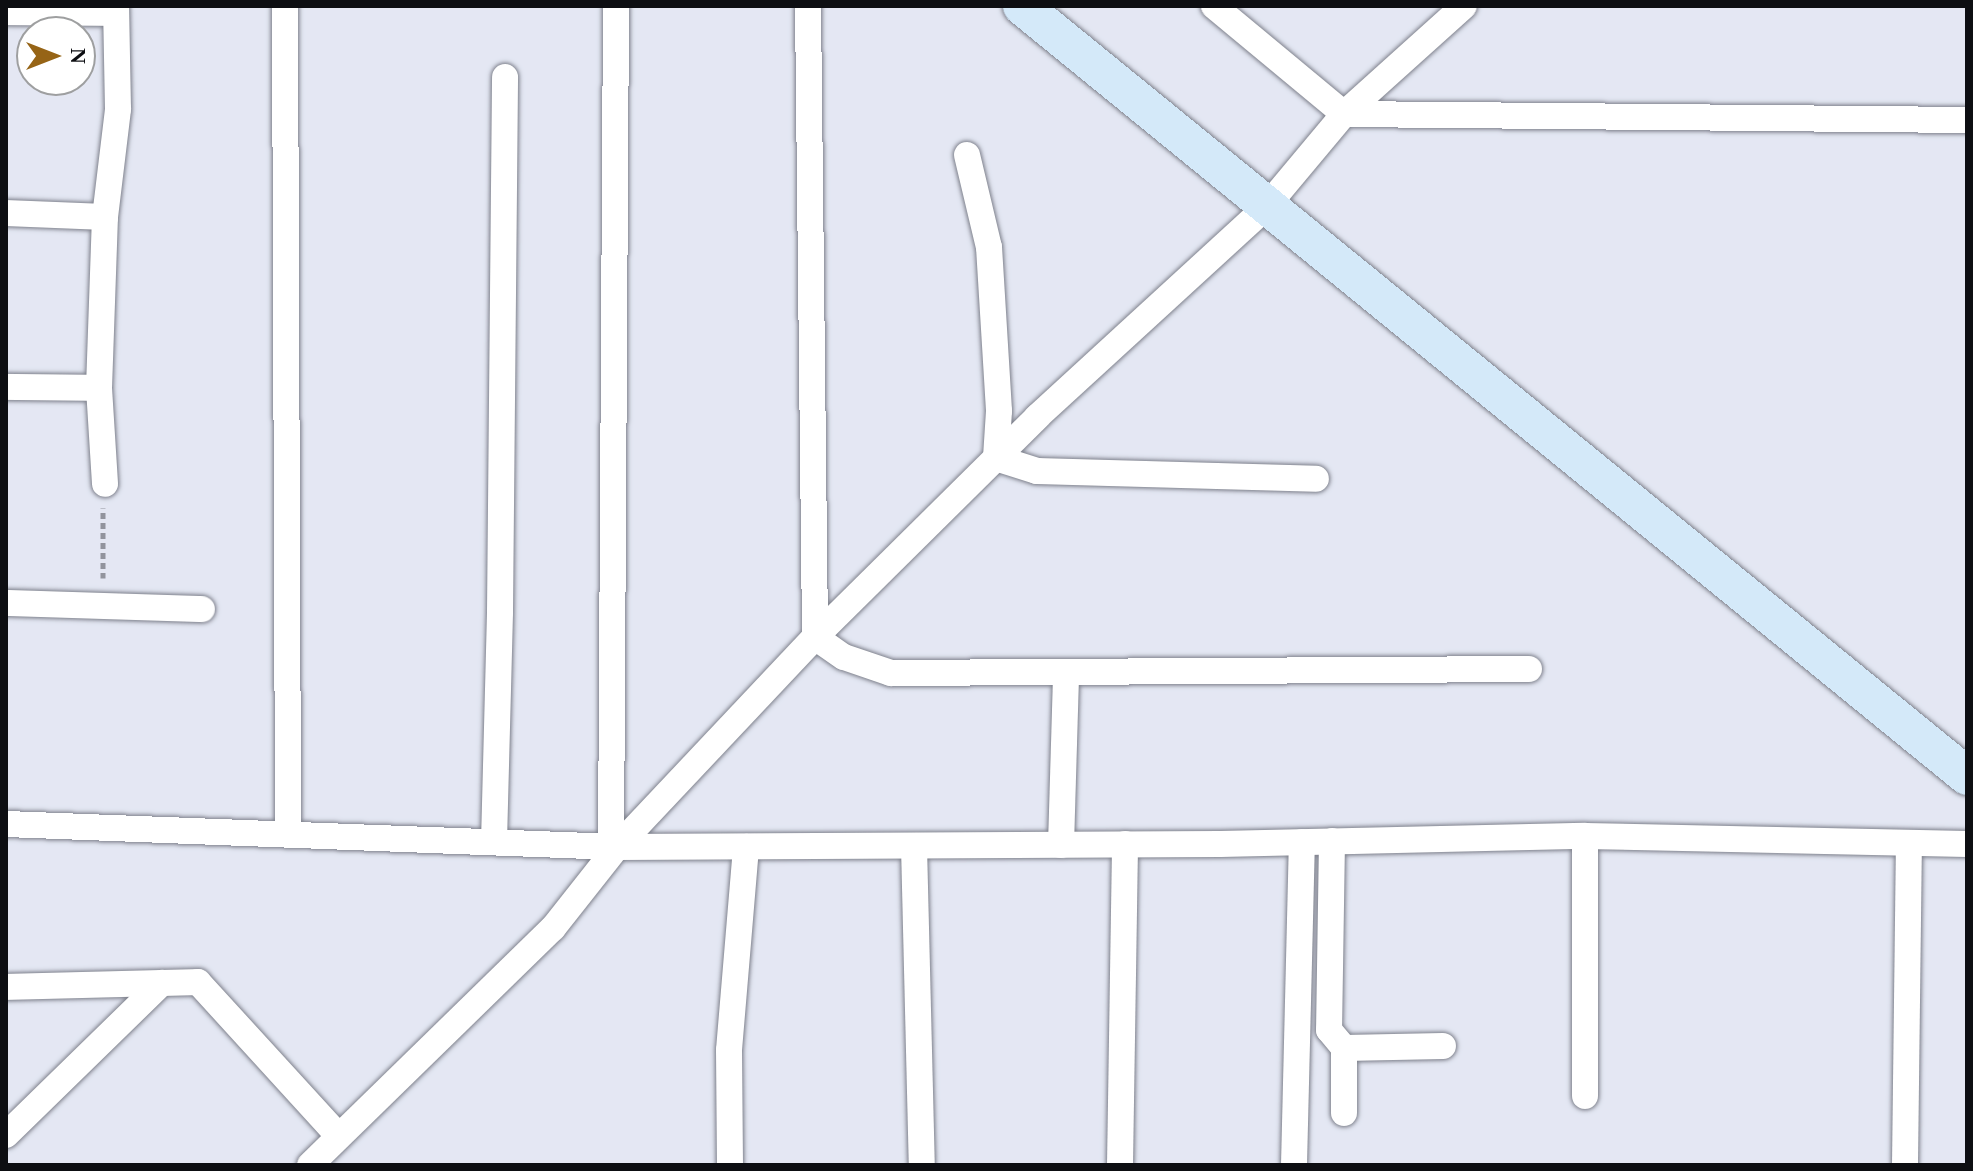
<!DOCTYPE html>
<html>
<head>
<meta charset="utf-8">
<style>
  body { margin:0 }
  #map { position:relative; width:1973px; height:1171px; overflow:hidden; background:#e4e7f3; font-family:"Times New Roman",serif }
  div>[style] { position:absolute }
  .path>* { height:5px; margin-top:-2.5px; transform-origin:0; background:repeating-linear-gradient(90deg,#92949d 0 6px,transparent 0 10px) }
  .roads { filter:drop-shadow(0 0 2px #7e818c) drop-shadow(0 0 2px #7e818c) }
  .street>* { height:26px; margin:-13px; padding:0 13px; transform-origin:13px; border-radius:13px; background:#fff }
  .secondary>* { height:38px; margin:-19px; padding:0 19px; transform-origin:19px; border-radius:19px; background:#d4e9f9 }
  span { translate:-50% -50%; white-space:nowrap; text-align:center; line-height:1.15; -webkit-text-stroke:8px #fff; paint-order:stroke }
  .frame { position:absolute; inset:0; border:8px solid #0d0e12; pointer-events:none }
  .north { position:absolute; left:16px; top:16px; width:80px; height:80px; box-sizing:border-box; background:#fff; border:2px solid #9e9fa0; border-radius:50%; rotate:90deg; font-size:22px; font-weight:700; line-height:32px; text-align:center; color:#0d0e12 }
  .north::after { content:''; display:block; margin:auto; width:28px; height:36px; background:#966416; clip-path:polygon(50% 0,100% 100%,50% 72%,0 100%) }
</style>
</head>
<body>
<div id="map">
  <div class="path">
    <i style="left:103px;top:578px;width:70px;rotate:-90deg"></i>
  </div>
  <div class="roads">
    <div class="street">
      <i style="left:285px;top:6px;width:828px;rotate:89.79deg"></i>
      <i style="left:808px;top:6px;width:631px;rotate:89.36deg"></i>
      <i style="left:1214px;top:6px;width:169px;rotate:39.7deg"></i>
      <i style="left:1344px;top:114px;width:623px;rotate:0.55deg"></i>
      <i style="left:6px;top:12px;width:110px;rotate:0.5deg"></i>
      <i style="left:967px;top:155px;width:95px;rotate:76.6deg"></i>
      <i style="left:989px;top:247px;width:164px;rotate:86.5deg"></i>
      <i style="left:999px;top:411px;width:47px;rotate:93.7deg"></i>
      <i style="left:996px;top:458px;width:43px;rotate:17.6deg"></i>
      <i style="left:1037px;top:471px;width:279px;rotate:1.6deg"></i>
      <i style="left:6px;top:213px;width:99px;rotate:2.3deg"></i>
      <i style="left:6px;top:387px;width:93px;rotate:0.6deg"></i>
      <i style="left:99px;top:388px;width:171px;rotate:-88deg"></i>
      <i style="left:105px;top:217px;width:109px;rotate:-83.1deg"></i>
      <i style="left:118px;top:109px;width:103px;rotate:-91.1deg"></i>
      <i style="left:99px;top:388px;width:96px;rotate:86.4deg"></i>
      <i style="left:6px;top:603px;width:196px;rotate:1.8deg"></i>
      <i style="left:815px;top:637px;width:35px;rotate:35deg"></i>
      <i style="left:844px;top:657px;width:50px;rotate:18.8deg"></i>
      <i style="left:891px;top:673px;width:638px;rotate:-0.36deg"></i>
      <i style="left:6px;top:824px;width:611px;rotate:2.16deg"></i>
      <i style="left:617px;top:847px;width:289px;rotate:-46.7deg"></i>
      <i style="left:815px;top:637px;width:313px;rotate:-44.7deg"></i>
      <i style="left:1037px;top:417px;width:312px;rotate:-42.5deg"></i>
      <i style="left:1267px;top:206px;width:120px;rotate:-50.1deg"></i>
      <i style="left:1344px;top:114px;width:161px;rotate:-42deg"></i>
      <i style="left:1585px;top:836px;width:260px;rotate:90deg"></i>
      <i style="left:1332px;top:841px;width:189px;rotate:90.9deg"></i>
      <i style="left:1329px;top:1030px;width:23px;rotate:50deg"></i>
      <i style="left:1344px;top:1048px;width:99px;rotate:-1.2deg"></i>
      <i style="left:494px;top:842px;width:230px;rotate:-88.5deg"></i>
      <i style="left:500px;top:612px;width:535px;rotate:-89.46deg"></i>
      <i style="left:1061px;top:845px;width:172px;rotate:-88.3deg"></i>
      <i style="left:914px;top:846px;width:319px;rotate:88.6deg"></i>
      <i style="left:611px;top:847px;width:841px;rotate:-89.66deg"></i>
      <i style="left:6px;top:987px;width:192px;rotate:-1.5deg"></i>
      <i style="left:198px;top:982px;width:206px;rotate:47.6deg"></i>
      <i style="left:1344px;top:1048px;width:65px;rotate:90deg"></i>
      <i style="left:6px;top:1135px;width:218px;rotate:-44.3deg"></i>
      <i style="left:310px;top:1165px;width:339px;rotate:-44.3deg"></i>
      <i style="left:553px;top:928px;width:103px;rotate:-51.7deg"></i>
      <i style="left:617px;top:847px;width:603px;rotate:-0.29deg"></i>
      <i style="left:1220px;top:844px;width:365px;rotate:-1.3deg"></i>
      <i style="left:1585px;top:836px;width:382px;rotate:1.2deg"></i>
      <i style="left:730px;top:1165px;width:115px;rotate:-90.5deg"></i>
      <i style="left:729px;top:1050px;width:204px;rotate:-85.2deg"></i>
      <i style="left:1120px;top:1165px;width:321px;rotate:-89.1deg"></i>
      <i style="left:1294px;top:1165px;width:323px;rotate:-88.6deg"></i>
      <i style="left:1905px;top:1165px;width:321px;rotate:-89.3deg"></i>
    </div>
    <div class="secondary">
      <i style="left:1022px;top:6px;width:1219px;rotate:39.17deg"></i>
    </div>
  </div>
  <div class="frame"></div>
  <div class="north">N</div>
</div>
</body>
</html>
